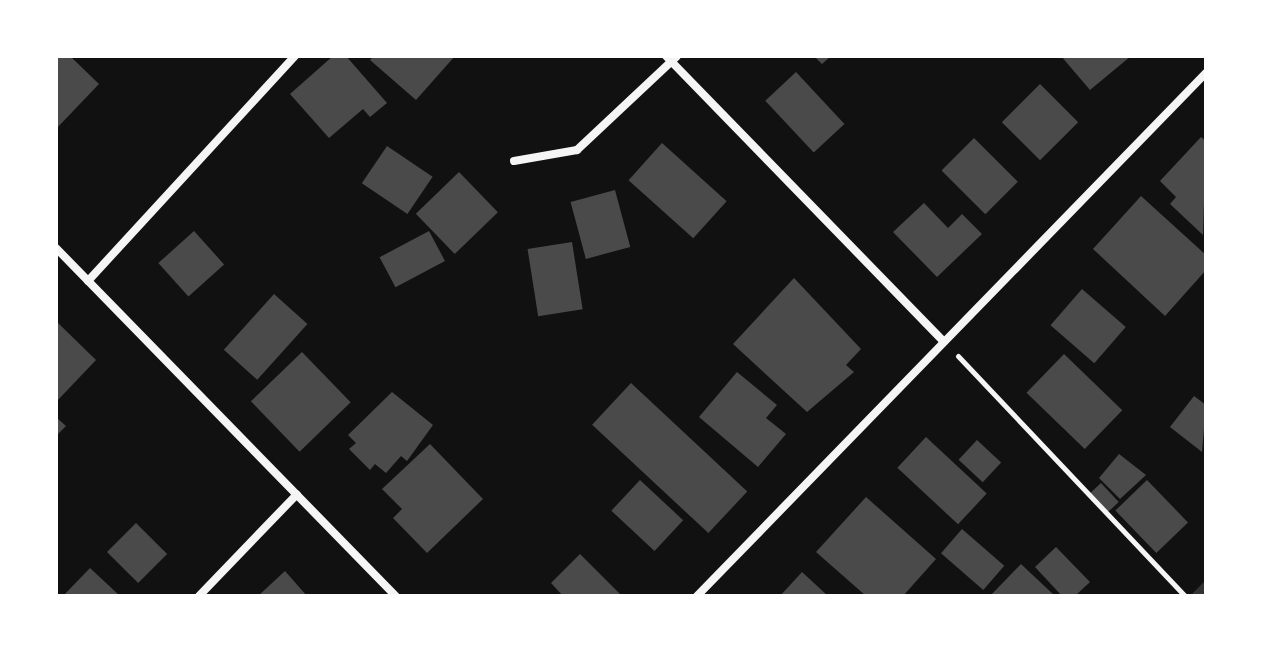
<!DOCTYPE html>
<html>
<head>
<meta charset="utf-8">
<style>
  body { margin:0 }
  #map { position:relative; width:1262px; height:652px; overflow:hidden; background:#111; font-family:Ubuntu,sans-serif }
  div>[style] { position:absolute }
  .stream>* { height:10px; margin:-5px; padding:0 5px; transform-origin:5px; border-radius:5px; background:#333 }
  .building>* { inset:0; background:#4a4a4a; transform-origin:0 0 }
  .path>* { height:5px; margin:-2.5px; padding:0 2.5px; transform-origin:2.5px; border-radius:2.5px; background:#f5f5f5 }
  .minor>* { height:8px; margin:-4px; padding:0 4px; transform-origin:4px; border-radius:4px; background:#f5f5f5 }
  span { translate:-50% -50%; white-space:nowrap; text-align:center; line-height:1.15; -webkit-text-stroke:8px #fff; paint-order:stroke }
  .frame { position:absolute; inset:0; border:58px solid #fff; pointer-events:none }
</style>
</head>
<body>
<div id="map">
  <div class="stream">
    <i style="left:1197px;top:596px;width:13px;rotate:-45deg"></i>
  </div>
  <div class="building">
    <i style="clip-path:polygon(56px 56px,70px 56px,99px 84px,56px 129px)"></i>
    <i style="clip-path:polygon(333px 56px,346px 56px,387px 103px,370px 117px,363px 109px,329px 138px,290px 94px)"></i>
    <i style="clip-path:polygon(374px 56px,455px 56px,416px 100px,370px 60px)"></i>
    <i style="clip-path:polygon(814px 56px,831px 56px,822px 64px)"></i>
    <i style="clip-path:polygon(1061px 56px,1131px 56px,1090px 90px)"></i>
    <i style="left:796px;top:72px;width:71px;height:42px;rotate:47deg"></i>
    <i style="left:1040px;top:84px;width:54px;height:54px;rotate:45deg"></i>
    <i style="clip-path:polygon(1201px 137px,1206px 141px,1203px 235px,1170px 204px,1176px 197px,1160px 181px)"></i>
    <i style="left:974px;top:138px;width:62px;height:46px;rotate:45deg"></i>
    <i style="left:662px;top:143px;width:87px;height:50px;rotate:42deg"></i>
    <i style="left:387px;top:146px;width:55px;height:45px;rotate:34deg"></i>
    <i style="left:459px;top:172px;width:56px;height:60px;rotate:46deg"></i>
    <i style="left:615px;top:190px;width:59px;height:46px;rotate:75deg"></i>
    <i style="clip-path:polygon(1141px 196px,1206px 255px,1206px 270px,1165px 316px,1093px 249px)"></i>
    <i style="clip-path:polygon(924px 203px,948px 228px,962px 214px,982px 234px,937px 277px,893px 232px)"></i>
    <i style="left:194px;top:231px;width:45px;height:48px;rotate:48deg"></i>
    <i style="left:429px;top:231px;width:34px;height:56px;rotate:62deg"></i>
    <i style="left:572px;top:242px;width:68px;height:45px;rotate:81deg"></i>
    <i style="clip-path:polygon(794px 278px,861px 349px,846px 365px,854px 372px,807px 412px,733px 344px)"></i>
    <i style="left:1082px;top:289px;width:58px;height:48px;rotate:41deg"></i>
    <i style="left:274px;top:294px;width:45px;height:75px;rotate:42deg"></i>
    <i style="clip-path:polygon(56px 321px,96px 360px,56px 402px)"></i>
    <i style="left:302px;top:352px;width:70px;height:71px;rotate:46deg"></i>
    <i style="left:1064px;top:354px;width:81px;height:54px;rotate:44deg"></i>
    <i style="clip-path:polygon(737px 372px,777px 405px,766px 418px,786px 434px,758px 467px,699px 417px)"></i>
    <i style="left:631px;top:383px;width:159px;height:57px;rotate:43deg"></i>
    <i style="clip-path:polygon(392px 392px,433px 425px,407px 461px,401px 456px,386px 473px,375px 464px,370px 470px,349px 449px,356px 443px,348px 435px)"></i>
    <i style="clip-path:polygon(1194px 396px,1206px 405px,1202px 452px,1170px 427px)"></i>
    <i style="clip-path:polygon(56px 417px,66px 426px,56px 436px)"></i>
    <i style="left:926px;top:437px;width:83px;height:42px;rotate:43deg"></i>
    <i style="left:977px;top:440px;width:33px;height:27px;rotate:43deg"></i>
    <i style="clip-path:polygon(430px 444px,483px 499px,427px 553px,393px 518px,402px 509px,382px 489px)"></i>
    <i style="clip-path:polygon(1119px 454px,1146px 475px,1120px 499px,1099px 478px)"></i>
    <i style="left:640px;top:480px;width:59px;height:42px;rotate:43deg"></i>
    <i style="left:1147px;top:480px;width:59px;height:44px;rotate:46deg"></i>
    <i style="left:1101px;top:483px;width:26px;height:18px;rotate:47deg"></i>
    <i style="clip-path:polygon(866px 497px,936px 559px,903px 596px,866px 596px,816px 552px)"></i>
    <i style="left:136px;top:523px;width:44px;height:41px;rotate:45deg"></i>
    <i style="left:962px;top:529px;width:56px;height:32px;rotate:41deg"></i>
    <i style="clip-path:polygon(1056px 547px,1090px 582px,1075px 596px,1062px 596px,1035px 567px)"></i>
    <i style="clip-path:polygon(580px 554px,622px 596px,563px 596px,551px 583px)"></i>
    <i style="clip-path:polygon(1021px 564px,1055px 596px,990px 596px)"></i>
    <i style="clip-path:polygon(90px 568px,120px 596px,63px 596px)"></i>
    <i style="clip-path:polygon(285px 571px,307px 596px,258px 596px)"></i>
    <i style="clip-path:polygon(802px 572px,828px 596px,780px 596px)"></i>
  </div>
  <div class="path">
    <i style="left:958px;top:356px;width:330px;rotate:46.6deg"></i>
  </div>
  <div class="minor">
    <i style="left:666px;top:56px;width:397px;rotate:45.8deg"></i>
    <i style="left:514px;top:161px;width:64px;rotate:-9.9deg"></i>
    <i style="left:577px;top:150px;width:137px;rotate:-43.2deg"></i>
    <i style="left:56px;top:248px;width:487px;rotate:45.7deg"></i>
    <i style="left:88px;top:281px;width:306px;rotate:-47.4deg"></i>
    <i style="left:199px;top:596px;width:141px;rotate:-46.1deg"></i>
    <i style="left:697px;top:596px;width:730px;rotate:-45.78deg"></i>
  </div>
  <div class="frame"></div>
</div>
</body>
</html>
